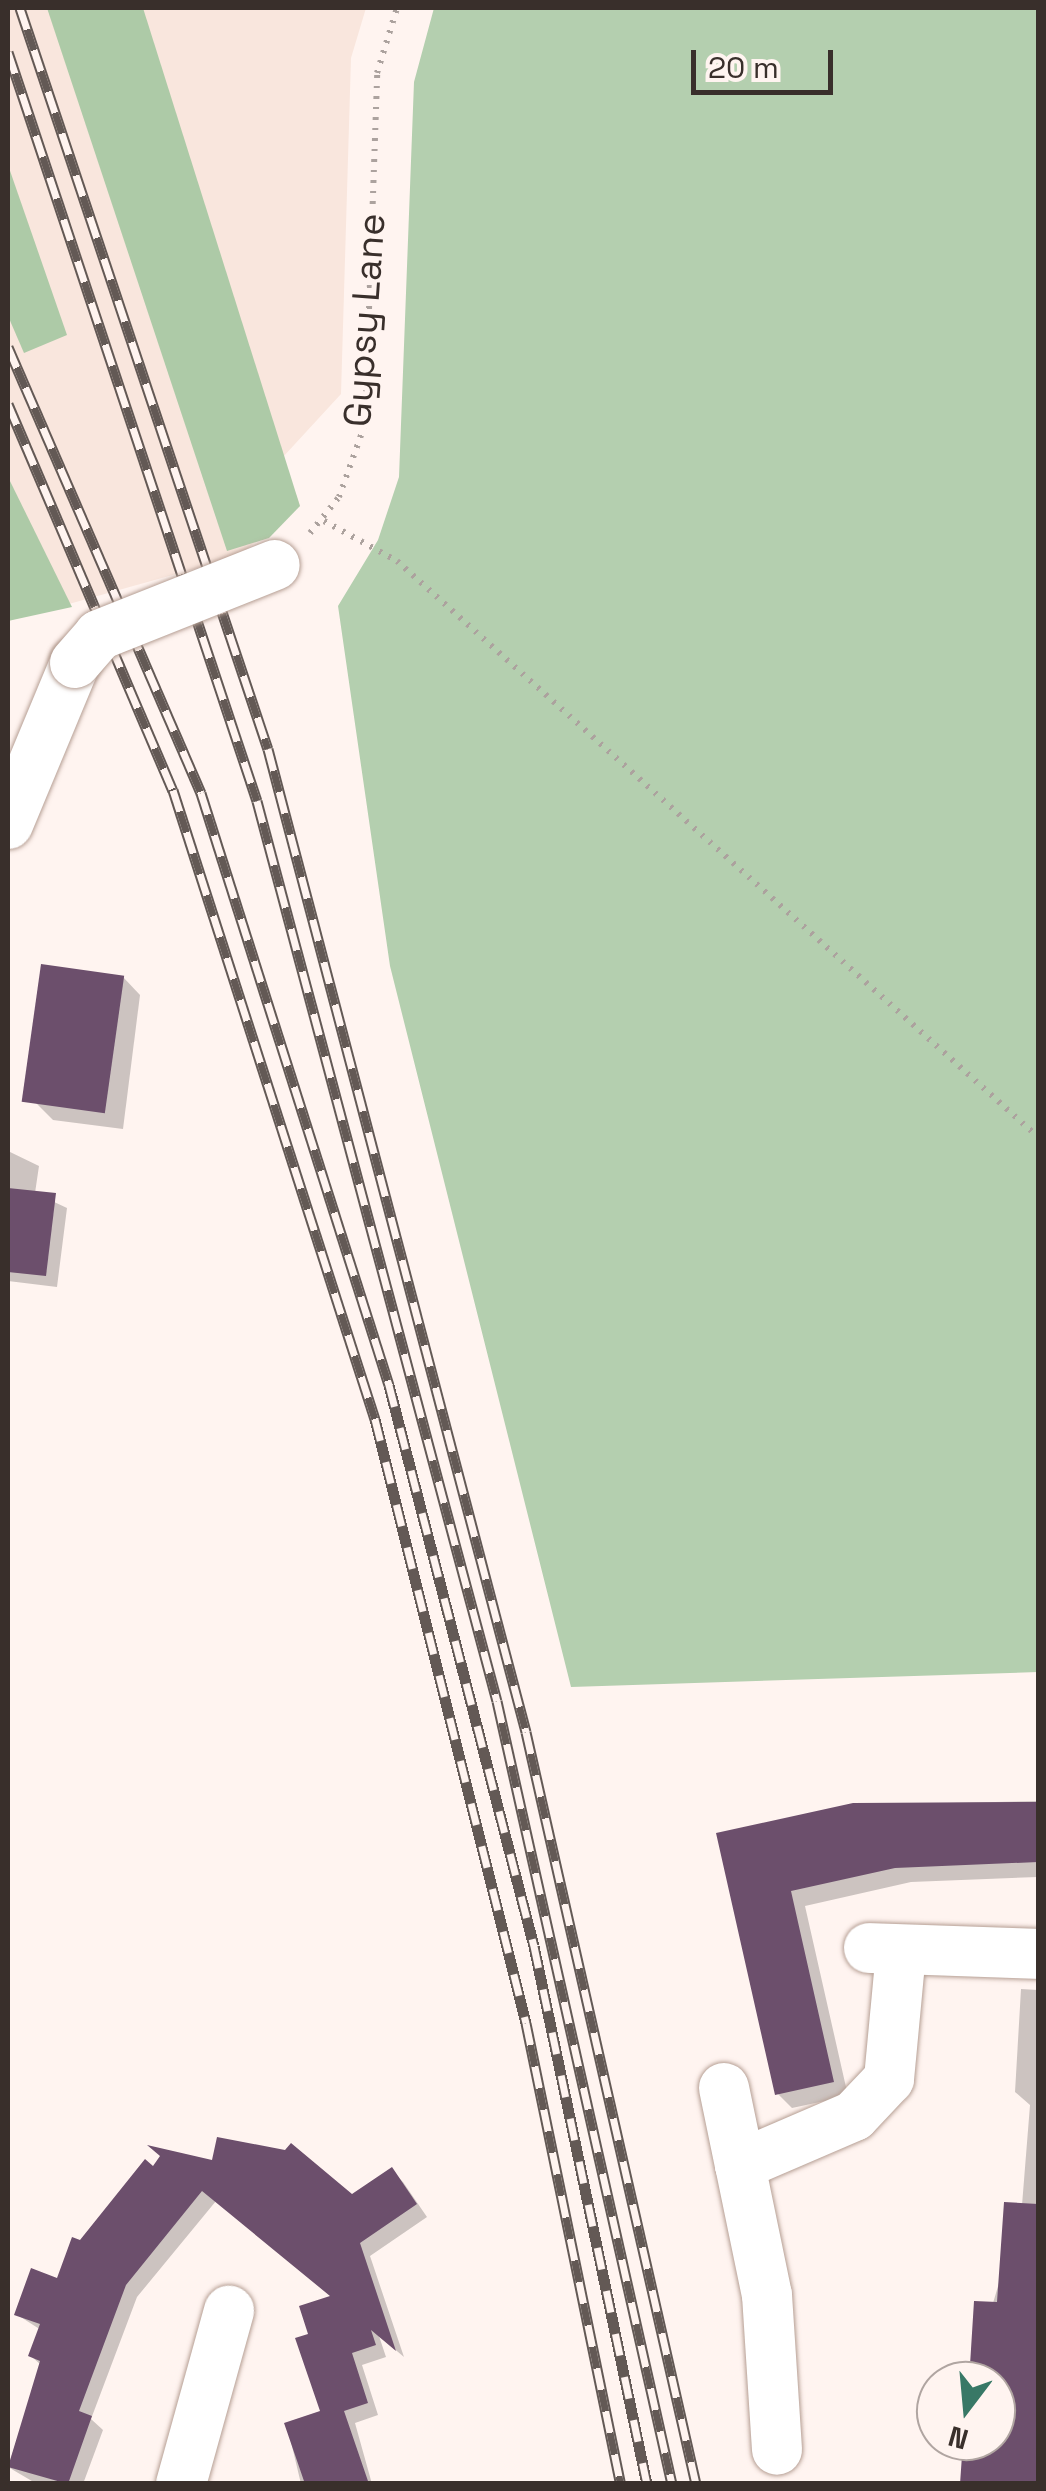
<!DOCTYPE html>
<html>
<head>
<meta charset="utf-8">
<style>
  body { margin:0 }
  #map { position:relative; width:1046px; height:2491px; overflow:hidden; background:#fff4f0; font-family:"Space Grotesk",sans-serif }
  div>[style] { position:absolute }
  .built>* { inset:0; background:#f9e6dd }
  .green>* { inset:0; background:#b4cfaf }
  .forest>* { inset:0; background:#adcaa7 }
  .shadow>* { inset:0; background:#0003 }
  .building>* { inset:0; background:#6c4f6c; transform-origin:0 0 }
  .path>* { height:6px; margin-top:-3px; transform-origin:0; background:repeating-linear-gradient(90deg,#aca29e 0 2.5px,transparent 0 10.5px) }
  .roads { filter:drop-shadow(0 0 2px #b69f94) drop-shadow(0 0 2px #b69f94) }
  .minor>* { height:50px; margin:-25px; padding:0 25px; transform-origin:25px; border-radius:25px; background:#fff }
  .rail>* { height:11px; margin-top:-5.5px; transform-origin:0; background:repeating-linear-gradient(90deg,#fff4f0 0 22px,#635955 0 44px); box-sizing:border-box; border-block:2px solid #635955 }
  .bridges { filter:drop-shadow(0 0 2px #b69f94) drop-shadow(0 0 2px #b69f94) }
  .minor-bridge>* { height:50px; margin:-25px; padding:0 25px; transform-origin:25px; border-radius:25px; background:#fff }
  span { translate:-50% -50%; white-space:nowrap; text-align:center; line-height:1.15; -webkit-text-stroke:10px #fff4f0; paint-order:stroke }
  .street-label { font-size:38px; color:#392f2b }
  .frame { position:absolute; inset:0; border:10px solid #392f2b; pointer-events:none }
  .north { position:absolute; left:916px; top:2361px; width:100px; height:100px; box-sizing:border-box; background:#fff4f0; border:2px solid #b0a5a1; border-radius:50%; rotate:196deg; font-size:28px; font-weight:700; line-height:40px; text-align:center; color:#392f2b }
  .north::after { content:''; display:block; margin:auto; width:35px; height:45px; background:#387866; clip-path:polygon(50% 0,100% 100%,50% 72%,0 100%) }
  .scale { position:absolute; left:691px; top:50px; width:142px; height:45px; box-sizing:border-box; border:5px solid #392f2b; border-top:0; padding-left:12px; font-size:30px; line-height:35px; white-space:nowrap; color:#392f2b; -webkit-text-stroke:8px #fff4f0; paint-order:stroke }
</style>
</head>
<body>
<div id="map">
  <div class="built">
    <i style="clip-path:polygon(8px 8px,366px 8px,351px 58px,341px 394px,283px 457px,300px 506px,237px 557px,8px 621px)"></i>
  </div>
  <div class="green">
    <i style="clip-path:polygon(434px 8px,1038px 8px,1038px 1672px,571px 1687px,390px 966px,338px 606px,378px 540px,399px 477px,414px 82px)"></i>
  </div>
  <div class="forest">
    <i style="clip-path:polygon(47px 8px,143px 8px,300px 506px,269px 538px,227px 551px)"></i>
    <i style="clip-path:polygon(8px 165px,67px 335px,24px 353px,8px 316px)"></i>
    <i style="clip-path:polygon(8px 477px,72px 607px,8px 621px)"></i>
  </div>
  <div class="shadow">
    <i style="clip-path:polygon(43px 967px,123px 977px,140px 995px,123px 1129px,53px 1120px,35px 1102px)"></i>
    <i style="clip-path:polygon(8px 1151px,39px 1166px,35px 1193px,67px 1208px,57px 1287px,8px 1281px)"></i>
    <i style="clip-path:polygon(1038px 1801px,1038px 1877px,911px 1882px,805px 1906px,848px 2096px,792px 2108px,778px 2094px,719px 1835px,853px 1805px)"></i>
    <i style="clip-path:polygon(1021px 1989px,1038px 1990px,1038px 2484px,963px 2484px,966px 2441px,996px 2441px,996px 2381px,970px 2381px,1022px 2205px,1030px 2105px,1015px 2092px)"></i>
    <i style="clip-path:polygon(154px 2169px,352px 2197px,391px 2170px,403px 2182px,427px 2217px,370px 2256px,404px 2357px,379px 2336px,386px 2357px,362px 2365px,378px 2415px,355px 2423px,372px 2484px,301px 2484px,287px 2425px,323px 2413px,312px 2336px,333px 2298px,216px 2201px,137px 2297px,91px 2419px,103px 2430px,83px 2484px,37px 2484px,8px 2467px,41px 2365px,31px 2356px,41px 2330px,16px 2314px,58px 2282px,81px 2243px)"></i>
  </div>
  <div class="building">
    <i style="left:41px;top:964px;width:84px;height:139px;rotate:8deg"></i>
    <i style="clip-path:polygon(8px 1188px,56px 1193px,46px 1276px,8px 1272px)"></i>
    <i style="clip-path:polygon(1038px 1802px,1038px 1862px,895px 1868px,791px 1891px,834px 2082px,775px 2095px,716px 1833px,853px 1803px)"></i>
    <i style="clip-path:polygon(217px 2137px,285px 2150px,291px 2143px,352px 2194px,392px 2167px,417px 2204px,360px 2243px,396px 2351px,371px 2330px,376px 2345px,352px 2353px,368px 2403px,344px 2411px,369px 2484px,305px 2484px,284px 2423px,320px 2411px,295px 2338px,308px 2334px,299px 2306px,330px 2296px,202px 2191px,126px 2285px,79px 2411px,92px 2416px,68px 2484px,8px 2467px,40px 2361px,28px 2356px,40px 2324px,14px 2315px,31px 2268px,57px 2278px,72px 2237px,80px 2240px,145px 2159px,153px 2166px,160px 2156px,147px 2145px,212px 2160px)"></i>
    <i style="clip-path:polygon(1004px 2202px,1038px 2204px,1036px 2484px,960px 2484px,963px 2441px,996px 2441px,996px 2381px,969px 2381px,974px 2301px,997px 2302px)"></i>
  </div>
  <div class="path">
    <i style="left:324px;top:521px;width:83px;rotate:28.7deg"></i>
    <i style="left:397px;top:561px;width:862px;rotate:41.94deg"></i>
    <i style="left:310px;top:533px;width:46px;rotate:-51.1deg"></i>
    <i style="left:339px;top:497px;width:77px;rotate:-70.4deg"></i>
    <i style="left:365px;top:424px;width:351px;rotate:-88deg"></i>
    <i style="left:377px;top:73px;width:68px;rotate:-72.9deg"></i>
  </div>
  <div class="roads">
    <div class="minor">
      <i style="left:8px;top:824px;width:174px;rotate:-67.4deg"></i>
      <i style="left:869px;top:1948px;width:169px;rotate:2deg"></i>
      <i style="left:724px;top:2088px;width:79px;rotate:78.3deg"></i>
      <i style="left:740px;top:2165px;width:124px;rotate:-23.3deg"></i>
      <i style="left:854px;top:2116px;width:51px;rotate:-46.6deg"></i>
      <i style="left:889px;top:2079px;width:129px;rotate:-84.6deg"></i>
      <i style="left:740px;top:2165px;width:133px;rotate:78.3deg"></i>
      <i style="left:767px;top:2295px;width:155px;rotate:86.3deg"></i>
      <i style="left:181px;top:2484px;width:180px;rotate:-74.5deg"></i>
    </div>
  </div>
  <div class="rail">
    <i style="left:20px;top:8px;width:781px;rotate:71.5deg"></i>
    <i style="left:268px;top:749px;width:1016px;rotate:75.29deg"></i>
    <i style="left:526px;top:1732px;width:771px;rotate:77.26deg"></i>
    <i style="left:8px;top:52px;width:789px;rotate:71.61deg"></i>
    <i style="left:257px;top:801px;width:931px;rotate:75.07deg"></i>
    <i style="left:497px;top:1701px;width:802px;rotate:77.4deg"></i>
    <i style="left:8px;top:347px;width:486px;rotate:66.6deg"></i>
    <i style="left:201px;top:793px;width:621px;rotate:72.38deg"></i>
    <i style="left:389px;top:1385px;width:579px;rotate:75.51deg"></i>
    <i style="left:534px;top:1946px;width:550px;rotate:78.14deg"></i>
    <i style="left:8px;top:404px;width:420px;rotate:66.9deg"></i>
    <i style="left:173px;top:790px;width:661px;rotate:72.2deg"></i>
    <i style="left:375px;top:1419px;width:623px;rotate:75.96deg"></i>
    <i style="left:526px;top:2023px;width:471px;rotate:78.4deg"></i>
  </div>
  <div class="bridges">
    <div class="minor-bridge">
      <i style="left:75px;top:663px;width:37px;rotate:-49deg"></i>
      <i style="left:99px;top:635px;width:189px;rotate:-21.7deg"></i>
    </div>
  </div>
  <div class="street-label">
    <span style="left:365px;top:320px;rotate:-86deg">Gypsy Lane</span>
  </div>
  <div class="frame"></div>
  <div class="north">N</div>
  <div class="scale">20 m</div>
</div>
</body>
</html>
